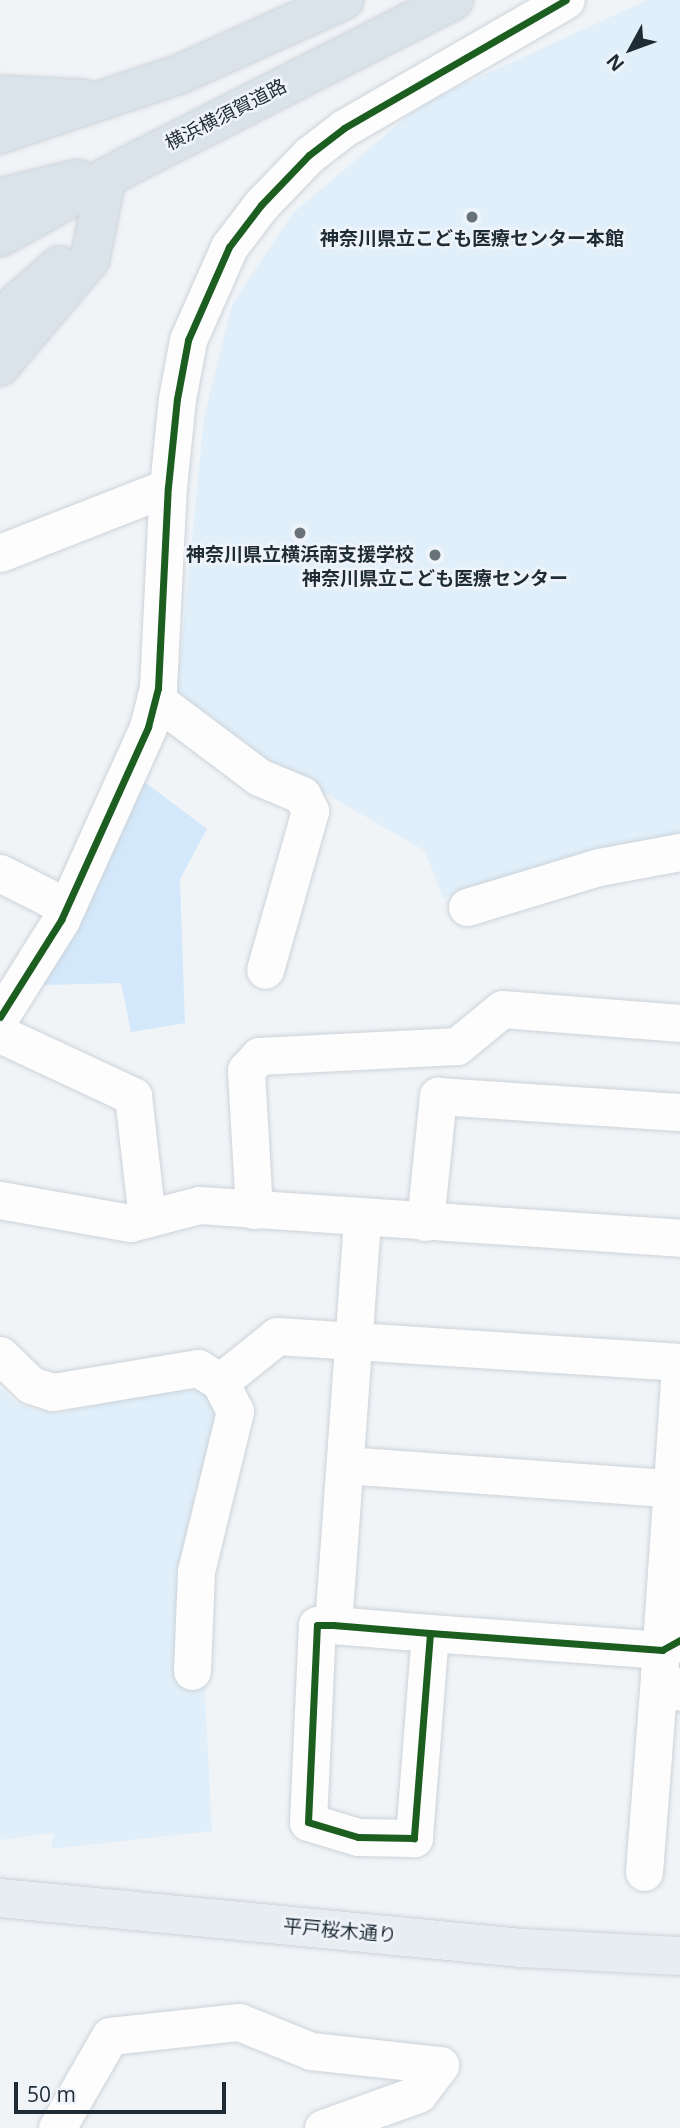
<!DOCTYPE html>
<html>
<head>
<meta charset="utf-8">
<style>
  body { margin:0 }
  #map { position:relative; width:680px; height:2128px; overflow:hidden; background:#f1f4f7; font-family:"Open Sans","Noto Sans JP",sans-serif }
  div>[style] { position:absolute }
  .built>* { inset:0; background:#e0effa }
  .green>* { inset:0; background:#d3e8fa }
  .roads { filter:drop-shadow(0 0 2px #ccd3d9) drop-shadow(0 0 2px #ccd3d9) }
  .minor>* { height:37px; margin:-18.5px; padding:0 18.5px; transform-origin:18.5px; border-radius:18.5px; background:#fdfdfe }
  .major>* { height:38px; margin:-19px; padding:0 19px; transform-origin:19px; border-radius:19px; background:#e8edf1 }
  .highway>* { height:38px; margin:-19px; padding:0 19px; transform-origin:19px; border-radius:19px; background:#dae3e9 }
  .cycleway>* { height:7px; margin:-3.5px; padding:0 3.5px; transform-origin:3.5px; border-radius:3.5px; background:#1b5e20 }
  .dots>* { width:19px; height:19px; translate:-50% -50%; box-sizing:border-box; border:4px solid #eef4fa; border-radius:50% }
  span { translate:-50% -50%; white-space:nowrap; text-align:center; line-height:1.15; -webkit-text-stroke:5px #eef4fa; paint-order:stroke }
  .street-label { font-size:19px; color:#1f2c35 }
  .poi-label { font-size:19px; color:#1f2c35; font-weight:700 }
  .north { position:absolute; left:596px; top:14px; width:70px; height:70px; -webkit-text-stroke:5px #eef4fa; paint-order:stroke; rotate:229deg; font-size:19px; font-weight:700; line-height:28px; text-align:center; color:#1f2c35 }
  .north::after { content:''; display:block; margin:auto; width:24px; height:32px; background:#1f2c35; clip-path:polygon(50% 0,100% 100%,50% 72%,0 100%) }
  .scale { position:absolute; left:14px; top:2082px; width:212px; height:32px; box-sizing:border-box; border:4px solid #1f2c35; border-top:0; padding-left:9px; font-size:21px; line-height:24px; white-space:nowrap; color:#1f2c35; -webkit-text-stroke:5px #eef4fa; paint-order:stroke }
</style>
</head>
<body>
<div id="map">
  <div class="built">
    <i style="clip-path:polygon(647px 0,680px 0,680px 844px,443px 898px,425px 851px,316px 788px,263px 766px,177px 691px,204px 418px,232px 304px,293px 213px,423px 103px)"></i>
    <i style="clip-path:polygon(193px 1384px,227px 1410px,204px 1674px,212px 1831px,51px 1849px,53px 1833px,0 1840px,0 1388px,17px 1404px,55px 1414px)"></i>
  </div>
  <div class="green">
    <i style="clip-path:polygon(142px 780px,207px 829px,180px 879px,185px 1023px,131px 1032px,121px 983px,43px 985px)"></i>
  </div>
  <div class="roads">
    <div class="minor">
      <i style="left:0;top:553px;width:180px;rotate:-21.4deg"></i>
      <i style="left:155px;top:699px;width:130px;rotate:36.9deg"></i>
      <i style="left:259px;top:777px;width:47px;rotate:22.7deg"></i>
      <i style="left:302px;top:795px;width:18px;rotate:63deg"></i>
      <i style="left:310px;top:811px;width:165px;rotate:105.8deg"></i>
      <i style="left:0;top:873px;width:75px;rotate:26.9deg"></i>
      <i style="left:467px;top:907px;width:138px;rotate:-16.9deg"></i>
      <i style="left:599px;top:867px;width:82px;rotate:-10.5deg"></i>
      <i style="left:0;top:1017px;width:115px;rotate:-57.8deg"></i>
      <i style="left:61px;top:920px;width:212px;rotate:-65.7deg"></i>
      <i style="left:148px;top:727px;width:40px;rotate:-75.6deg"></i>
      <i style="left:158px;top:688px;width:201px;rotate:-87.2deg"></i>
      <i style="left:168px;top:487px;width:88px;rotate:-84.2deg"></i>
      <i style="left:177px;top:399px;width:60px;rotate:-79.4deg"></i>
      <i style="left:188px;top:340px;width:102px;rotate:-66.2deg"></i>
      <i style="left:229px;top:247px;width:53px;rotate:-52.7deg"></i>
      <i style="left:261px;top:205px;width:69px;rotate:-46.2deg"></i>
      <i style="left:309px;top:155px;width:44px;rotate:-37.6deg"></i>
      <i style="left:344px;top:128px;width:256px;rotate:-30deg"></i>
      <i style="left:0;top:1034px;width:147px;rotate:25deg"></i>
      <i style="left:133px;top:1096px;width:123px;rotate:83.5deg"></i>
      <i style="left:0;top:1200px;width:132px;rotate:10deg"></i>
      <i style="left:130px;top:1223px;width:71px;rotate:-14.6deg"></i>
      <i style="left:199px;top:1205px;width:482px;rotate:3.9deg"></i>
      <i style="left:254px;top:1210px;width:140px;rotate:-93.3deg"></i>
      <i style="left:246px;top:1070px;width:19px;rotate:-47deg"></i>
      <i style="left:259px;top:1056px;width:198px;rotate:-2.9deg"></i>
      <i style="left:457px;top:1046px;width:58px;rotate:-39.4deg"></i>
      <i style="left:502px;top:1009px;width:179px;rotate:4.5deg"></i>
      <i style="left:425px;top:1222px;width:127px;rotate:-84.1deg"></i>
      <i style="left:438px;top:1096px;width:243px;rotate:3.8deg"></i>
      <i style="left:0;top:1355px;width:43px;rotate:44.1deg"></i>
      <i style="left:31px;top:1385px;width:23px;rotate:18deg"></i>
      <i style="left:53px;top:1392px;width:147px;rotate:-9.4deg"></i>
      <i style="left:198px;top:1368px;width:26px;rotate:32deg"></i>
      <i style="left:220px;top:1382px;width:33px;rotate:63deg"></i>
      <i style="left:235px;top:1411px;width:165px;rotate:103.7deg"></i>
      <i style="left:196px;top:1571px;width:100px;rotate:92.3deg"></i>
      <i style="left:680px;top:1367px;width:310px;rotate:93.9deg"></i>
      <i style="left:659px;top:1676px;width:26px;rotate:37deg"></i>
      <i style="left:220px;top:1382px;width:73px;rotate:-38.9deg"></i>
      <i style="left:277px;top:1336px;width:404px;rotate:3.7deg"></i>
      <i style="left:345px;top:1465px;width:336px;rotate:4.1deg"></i>
      <i style="left:333px;top:1625px;width:408px;rotate:-85.9deg"></i>
      <i style="left:430px;top:1633px;width:206px;rotate:94.5deg"></i>
      <i style="left:414px;top:1838px;width:56px;rotate:-179deg"></i>
      <i style="left:358px;top:1837px;width:52px;rotate:-163.3deg"></i>
      <i style="left:308px;top:1822px;width:197px;rotate:-87.4deg"></i>
      <i style="left:317px;top:1625px;width:16px"></i>
      <i style="left:333px;top:1625px;width:97px;rotate:4.7deg"></i>
      <i style="left:430px;top:1633px;width:233px;rotate:4.2deg"></i>
      <i style="left:662px;top:1650px;width:21px;rotate:-29deg"></i>
      <i style="left:644px;top:1872px;width:197px;rotate:-85.6deg"></i>
      <i style="left:57px;top:2128px;width:106px;rotate:-60.1deg"></i>
      <i style="left:110px;top:2036px;width:130px;rotate:-6.2deg"></i>
      <i style="left:239px;top:2022px;width:78px;rotate:21.9deg"></i>
      <i style="left:311px;top:2051px;width:130px;rotate:6.2deg"></i>
      <i style="left:440px;top:2065px;width:36px;rotate:127deg"></i>
      <i style="left:418px;top:2094px;width:101px;rotate:160.3deg"></i>
    </div>
    <div class="major">
      <i style="left:0;top:1898px;width:523px;rotate:5.48deg"></i>
      <i style="left:521px;top:1948px;width:159px;rotate:2.9deg"></i>
    </div>
    <div class="highway">
      <i style="left:0;top:95px;width:83px;rotate:2.8deg"></i>
      <i style="left:0;top:134px;width:190px;rotate:-18.4deg"></i>
      <i style="left:180px;top:74px;width:180px;rotate:-24.3deg"></i>
      <i style="left:0;top:198px;width:80px;rotate:-13.7deg"></i>
      <i style="left:0;top:237px;width:142px;rotate:-29.1deg"></i>
      <i style="left:124px;top:168px;width:370px;rotate:-27deg"></i>
      <i style="left:0;top:318px;width:79px;rotate:-41.4deg"></i>
      <i style="left:0;top:366px;width:140px;rotate:-49.9deg"></i>
      <i style="left:90px;top:259px;width:83px;rotate:-78.8deg"></i>
    </div>
  </div>
  <div class="cycleway">
    <i style="left:0;top:1017px;width:115px;rotate:-57.8deg"></i>
    <i style="left:61px;top:920px;width:212px;rotate:-65.7deg"></i>
    <i style="left:148px;top:727px;width:40px;rotate:-75.6deg"></i>
    <i style="left:158px;top:688px;width:201px;rotate:-87.2deg"></i>
    <i style="left:168px;top:487px;width:88px;rotate:-84.2deg"></i>
    <i style="left:177px;top:399px;width:60px;rotate:-79.4deg"></i>
    <i style="left:188px;top:340px;width:102px;rotate:-66.2deg"></i>
    <i style="left:229px;top:247px;width:53px;rotate:-52.7deg"></i>
    <i style="left:261px;top:205px;width:69px;rotate:-46.2deg"></i>
    <i style="left:309px;top:155px;width:44px;rotate:-37.6deg"></i>
    <i style="left:344px;top:128px;width:256px;rotate:-30deg"></i>
    <i style="left:430px;top:1633px;width:206px;rotate:94.5deg"></i>
    <i style="left:414px;top:1838px;width:56px;rotate:-179deg"></i>
    <i style="left:358px;top:1837px;width:52px;rotate:-163.3deg"></i>
    <i style="left:308px;top:1822px;width:197px;rotate:-87.4deg"></i>
    <i style="left:317px;top:1625px;width:16px"></i>
    <i style="left:333px;top:1625px;width:97px;rotate:4.7deg"></i>
    <i style="left:430px;top:1633px;width:233px;rotate:4.2deg"></i>
    <i style="left:662px;top:1650px;width:21px;rotate:-29deg"></i>
  </div>
  <div class="dots">
    <i style="left:472px;top:217px;background:#687279"></i>
    <i style="left:300px;top:533px;background:#687279"></i>
    <i style="left:435px;top:555px;background:#687279"></i>
  </div>
  <div class="street-label">
    <span style="left:226px;top:115px;rotate:-27deg">横浜横須賀道路</span>
    <span style="left:340px;top:1931px;rotate:5deg">平戸桜木通り</span>
  </div>
  <div class="poi-label">
    <span style="left:472px;top:239px">神奈川県立こども医療センター本館</span>
    <span style="left:300px;top:555px">神奈川県立横浜南支援学校</span>
    <span style="left:435px;top:579px">神奈川県立こども医療センター</span>
  </div>
  <div class="north">N</div>
  <div class="scale">50 m</div>
</div>
</body>
</html>
